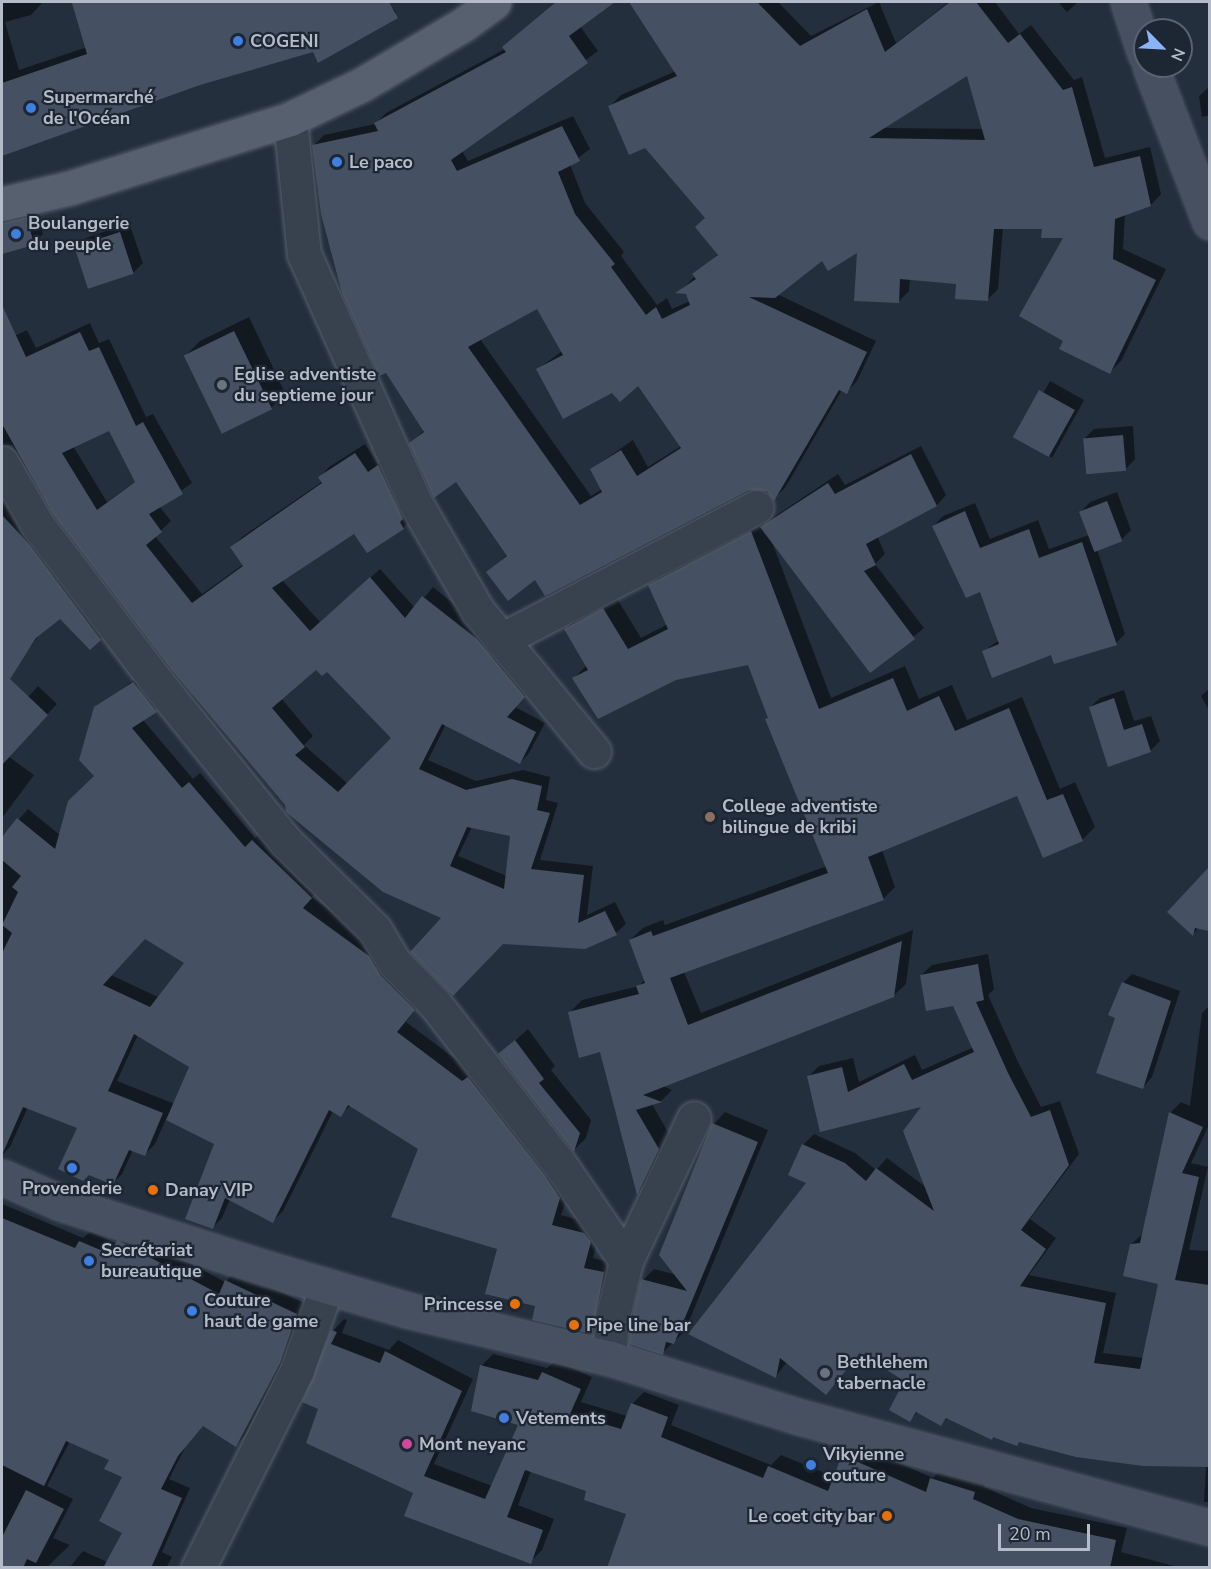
<!DOCTYPE html>
<html>
<head>
<meta charset="utf-8">
<style>
  body { margin:0 }
  #map { position:relative; width:1211px; height:1569px; overflow:hidden; background:#242f3e; font-family:"Nunito Sans",sans-serif }
  div>[style] { position:absolute }
  .shadow>* { inset:0; background:#0007; transform-origin:0 0 }
  .building>* { inset:0; background:#455162; transform-origin:0 0 }
  .roads { filter:drop-shadow(0 0 2px #565f6c) drop-shadow(0 0 2px #565f6c) }
  .street>* { height:33px; margin:-16.5px; padding:0 16.5px; transform-origin:16.5px; border-radius:16.5px; background:#38414e }
  .secondary>* { height:33px; margin:-16.5px; padding:0 16.5px; transform-origin:16.5px; border-radius:16.5px; background:#465061 }
  .primary>* { height:33px; margin:-16.5px; padding:0 16.5px; transform-origin:16.5px; border-radius:16.5px; background:#56606e }
  .dots>* { width:16px; height:16px; translate:-50% -50%; box-sizing:border-box; border:3px solid #1d2633; border-radius:50% }
  span { translate:-50% -50%; white-space:nowrap; text-align:center; line-height:1.15; -webkit-text-stroke:4.5px #1d2633; paint-order:stroke }
  .poi-label { font-size:18px; color:#b4bcc9; font-weight:700 }
  .left { translate:0 -50%; text-align:left }
  .right { translate:-100% -50%; text-align:right }
  .frame { position:absolute; inset:0; border:3px solid #b4bcc9; pointer-events:none }
  .north { position:absolute; left:1133px; top:18px; width:60px; height:60px; box-sizing:border-box; background:#1d2633; border:2px solid #59626f; border-radius:50%; rotate:114deg; font-size:16px; font-weight:700; line-height:24px; text-align:center; color:#b4bcc9 }
  .north::after { content:''; display:block; margin:auto; width:21px; height:27px; background:#8ab4f8; clip-path:polygon(50% 0,100% 100%,50% 72%,0 100%) }
  .scale { position:absolute; left:998px; top:1524px; width:92px; height:27px; box-sizing:border-box; border:3px solid #b4bcc9; border-top:0; padding-left:8px; font-size:18px; line-height:21px; white-space:nowrap; color:#b4bcc9; -webkit-text-stroke:4px #1d2633; paint-order:stroke }
</style>
</head>
<body>
<div id="map">
  <div class="shadow">
    <i style="clip-path:polygon(2px 2px,43px 2px,31px 15px,5px 22px,19px 70px,87px 47px,76px 2px,388px 2px,396px 12px,383px 25px,314px 51px,200px 83px,2px 154px)"></i>
    <i style="clip-path:polygon(evenodd,556px 2px,612px 2px,580px 26px,598px 51px,462px 151px,468px 161px,573px 116px,590px 149px,570px 164px,585px 203px,624px 252px,621px 256px,657px 305px,667px 298px,672px 309px,690px 301px,687px 292px,679px 292px,719px 253px,706px 218px,610px 106px,621px 95px,676px 71px,631px 2px,778px 2px,811px 36px,879px 2px,896px 43px,949px 2px,995px 2px,1019px 34px,1031px 25px,1074px 80px,1082px 77px,1105px 158px,1150px 147px,1161px 194px,1151px 205px,1125px 214px,1123px 249px,1166px 269px,1121px 361px,1110px 372px,1066px 237px,1043px 228px,1003px 227px,998px 289px,987px 300px,958px 283px,910px 278px,909px 291px,898px 302px,859px 250px,822px 259px,777px 294px,876px 341px,857px 381px,847px 392px,842px 390px,785px 488px,774px 498px,767px 489px,749px 489px,536px 578px,488px 572px,507px 555px,457px 480px,411px 443px,424px 430px,313px 146px,324px 135px,375px 124px,386px 113px,505px 49px,556px 2px,968px 74px,984px 129px,882px 128px,968px 74px,556px 2px,537px 307px,562px 351px,538px 369px,612px 391px,638px 384px,681px 446px,648px 467px,633px 440px,591px 469px,602px 489px,591px 496px,480px 339px,537px 307px)"></i>
    <i style="clip-path:polygon(1058px 2px,1078px 2px,1067px 12px)"></i>
    <i style="clip-path:polygon(1210px 86px,1210px 115px,1202px 117px,1199px 96px)"></i>
    <i style="clip-path:polygon(36px 209px,43px 234px,34px 243px,2px 252px,2px 217px)"></i>
    <i style="clip-path:polygon(129px 223px,143px 263px,133px 273px,76px 247px,86px 238px)"></i>
    <i style="clip-path:polygon(249px 317px,285px 393px,271px 408px,185px 356px,200px 341px)"></i>
    <i style="clip-path:polygon(evenodd,90px 323px,99px 343px,109px 339px,146px 417px,153px 414px,192px 483px,159px 506px,171px 521px,155px 536px,202px 594px,244px 564px,232px 547px,242px 537px,323px 481px,320px 477px,329px 467px,365px 444px,378px 464px,388px 457px,412px 518px,403px 528px,355px 532px,282px 580px,320px 622px,380px 569px,415px 608px,433px 587px,486px 630px,534px 687px,515px 707px,545px 723px,529px 753px,520px 763px,446px 724px,428px 760px,476px 781px,523px 770px,550px 777px,546px 800px,558px 803px,540px 860px,593px 866px,587px 915px,615px 902px,626px 924px,616px 933px,585px 947px,444px 918px,286px 805px,54px 513px,12px 445px,2px 445px,2px 342px,27px 330px,36px 348px,90px 323px,109px 429px,136px 481px,107px 502px,73px 446px,109px 429px,90px 323px,316px 668px,327px 670px,393px 738px,348px 784px,304px 745px,313px 736px,281px 698px,316px 668px,90px 323px,472px 827px,512px 835px,507px 876px,458px 856px,472px 827px)"></i>
    <i style="left:1050px;top:381px;width:39px;height:66px;rotate:29deg"></i>
    <i style="clip-path:polygon(1133px 426px,1135px 459px,1126px 469px,1084px 439px,1094px 429px)"></i>
    <i style="clip-path:polygon(921px 446px,946px 495px,937px 505px,877px 536px,885px 554px,875px 564px,924px 628px,871px 671px,772px 542px,831px 698px,905px 666px,919px 699px,952px 685px,967px 720px,1022px 697px,1060px 789px,1075px 782px,1095px 827px,1082px 840px,1017px 794px,882px 850px,895px 887px,883px 899px,684px 972px,701px 1013px,913px 930px,906px 984px,893px 996px,663px 1086px,672px 1090px,661px 1101px,652px 1104px,670px 1136px,649px 1181px,637px 1192px,601px 1051px,570px 1012px,582px 1000px,639px 986px,645px 979px,630px 940px,643px 928px,663px 920px,665px 925px,827px 866px,749px 663px,574px 678px,587px 665px,566px 629px,578px 616px,616px 597px,641px 638px,668px 624px,650px 585px,662px 573px,764px 520px,765px 523px,838px 474px,845px 485px)"></i>
    <i style="clip-path:polygon(1117px 492px,1131px 530px,1121px 540px,1097px 549px,1125px 634px,1116px 643px,1052px 653px,984px 651px,999px 640px,981px 590px,933px 526px,943px 516px,975px 503px,990px 539px,1038px 520px,1049px 549px,1089px 535px,1081px 512px,1090px 502px)"></i>
    <i style="clip-path:polygon(2px 495px,110px 629px,90px 648px,60px 617px,42px 631px,17px 666px,2px 657px)"></i>
    <i style="clip-path:polygon(evenodd,144px 673px,166px 701px,143px 720px,193px 779px,200px 773px,255px 838px,262px 831px,321px 887px,312px 897px,379px 946px,424px 999px,406px 1022px,473px 1072px,570px 1188px,561px 1215px,594px 1224px,600px 1232px,593px 1258px,613px 1263px,602px 1323px,591px 1333px,537px 1305px,498px 1248px,420px 1148px,351px 1105px,340px 1115px,333px 1111px,283px 1211px,273px 1221px,230px 1199px,222px 1218px,212px 1228px,216px 1144px,166px 1119px,155px 1144px,145px 1154px,133px 1150px,122px 1174px,112px 1184px,79px 1128px,28px 1107px,10px 1147px,2px 1155px,2px 839px,28px 809px,60px 835px,96px 776px,95px 708px,144px 673px,145px 937px,186px 962px,158px 997px,111px 975px,145px 937px,144px 673px,138px 1035px,191px 1066px,175px 1104px,117px 1081px,138px 1035px)"></i>
    <i style="clip-path:polygon(2px 685px,27px 698px,38px 686px,57px 704px,8px 756px,34px 775px,2px 818px)"></i>
    <i style="clip-path:polygon(1210px 688px,1210px 712px,1201px 696px)"></i>
    <i style="clip-path:polygon(1124px 690px,1134px 721px,1151px 716px,1160px 741px,1150px 751px,1090px 707px,1100px 698px)"></i>
    <i style="clip-path:polygon(1210px 870px,1210px 929px,1199px 927px,1193px 934px,1170px 911px)"></i>
    <i style="clip-path:polygon(988px 954px,994px 989px,988px 995px,1018px 1062px,1041px 1107px,1060px 1101px,1079px 1154px,1030px 1219px,1056px 1238px,1029px 1275px,1116px 1293px,1103px 1353px,1144px 1358px,1159px 1283px,1131px 1244px,1143px 1234px,1171px 1112px,1181px 1102px,1190px 1106px,1202px 1013px,1210px 1005px,1210px 1123px,1191px 1163px,1208px 1167px,1189px 1250px,1210px 1251px,1210px 1502px,1204px 1502px,1206px 1466px,948px 1417px,941px 1425px,918px 1412px,910px 1420px,906px 1381px,861px 1352px,826px 1393px,787px 1362px,776px 1376px,809px 1182px,803px 1145px,814px 1134px,855px 1153px,876px 1170px,887px 1158px,927px 1188px,925px 1104px,821px 1130px,808px 1077px,819px 1066px,853px 1058px,859px 1082px,915px 1055px,922px 1070px,974px 1047px,954px 1005px,921px 975px,932px 965px)"></i>
    <i style="clip-path:polygon(1132px 974px,1180px 991px,1152px 1077px,1143px 1087px,1117px 1017px,1123px 983px)"></i>
    <i style="clip-path:polygon(528px 1029px,555px 1066px,551px 1070px,591px 1120px,586px 1138px,574px 1150px,500px 1054px)"></i>
    <i style="clip-path:polygon(725px 1112px,768px 1130px,685px 1331px,662px 1353px,642px 1281px,654px 1269px,677px 1275px,714px 1124px)"></i>
    <i style="clip-path:polygon(2px 1204px,83px 1238px,90px 1232px,117px 1244px,131px 1232px,225px 1282px,236px 1271px,306px 1304px,289px 1351px,245px 1435px,236px 1445px,204px 1424px,187px 1444px,169px 1479px,190px 1488px,162px 1552px,172px 1557px,166px 1568px,69px 1568px,83px 1551px,107px 1562px,124px 1532px,124px 1476px,111px 1459px,70px 1441px,47px 1486px,73px 1499px,53px 1538px,70px 1545px,46px 1568px,2px 1568px)"></i>
    <i style="clip-path:polygon(344px 1319px,347px 1320px,342px 1333px,389px 1350px,398px 1340px,473px 1379px,434px 1464px,492px 1486px,520px 1424px,473px 1410px,482px 1365px,493px 1354px,547px 1368px,555px 1361px,592px 1377px,581px 1402px,627px 1416px,632px 1404px,644px 1392px,679px 1405px,671px 1425px,771px 1465px,781px 1455px,835px 1477px,843px 1456px,855px 1444px,933px 1478px,943px 1467px,986px 1480px,984px 1487px,1031px 1508px,1127px 1528px,1121px 1552px,1182px 1568px,608px 1568px,628px 1513px,588px 1490px,531px 1471px,518px 1505px,554px 1519px,542px 1550px,530px 1562px,415px 1493px,320px 1408px,333px 1331px)"></i>
  </div>
  <div class="building">
    <i style="clip-path:polygon(389px 2px,398px 18px,318px 63px,313px 52px,200px 85px,2px 156px,2px 83px,87px 54px,72px 3px)"></i>
    <i style="clip-path:polygon(evenodd,556px 2px,615px 2px,569px 36px,588px 63px,451px 160px,457px 171px,562px 126px,580px 161px,558px 172px,575px 214px,615px 264px,611px 267px,646px 315px,656px 307px,662px 319px,690px 305px,686px 294px,675px 293px,696px 279px,692px 274px,718px 255px,695px 227px,705px 218px,645px 148px,629px 155px,608px 106px,677px 76px,629px 2px,757px 2px,800px 46px,867px 9px,885px 52px,950px 2px,976px 2px,1008px 43px,1020px 34px,1063px 90px,1072px 87px,1094px 167px,1140px 156px,1151px 206px,1115px 219px,1113px 259px,1156px 280px,1110px 374px,1059px 349px,1063px 341px,1019px 316px,1063px 238px,1041px 238px,1042px 229px,994px 229px,988px 301px,955px 299px,956px 284px,900px 279px,899px 303px,854px 301px,857px 253px,828px 271px,822px 261px,775px 298px,749px 297px,867px 352px,847px 394px,839px 390px,774px 501px,767px 491px,749px 490px,545px 596px,535px 580px,508px 601px,486px 572px,507px 556px,456px 482px,434px 498px,409px 443px,424px 432px,386px 373px,379px 376px,342px 293px,321px 214px,312px 145px,378px 131px,374px 123px,506px 52px,502px 47px,556px 2px,967px 76px,985px 140px,869px 138px,967px 76px,556px 2px,537px 309px,563px 355px,536px 369px,563px 419px,612px 393px,620px 402px,638px 386px,681px 448px,637px 476px,621px 450px,590px 469px,602px 492px,580px 505px,468px 347px,537px 309px)"></i>
    <i style="clip-path:polygon(27px 217px,34px 245px,2px 254px,2px 223px)"></i>
    <i style="left:120px;top:232px;width:44px;height:48px;rotate:72deg"></i>
    <i style="clip-path:polygon(evenodd,2px 305px,26px 357px,80px 332px,89px 351px,99px 347px,136px 426px,143px 422px,183px 494px,149px 514px,162px 532px,146px 545px,192px 603px,243px 566px,230px 547px,322px 483px,318px 477px,355px 453px,368px 472px,378px 465px,403px 519px,400px 522px,404px 529px,367px 553px,354px 534px,272px 588px,310px 631px,370px 577px,405px 618px,422px 596px,477px 639px,525px 697px,507px 717px,536px 732px,520px 764px,442px 724px,419px 769px,466px 790px,512px 779px,542px 786px,537px 810px,550px 813px,531px 869px,584px 875px,578px 923px,605px 911px,617px 935px,585px 949px,503px 944px,453px 996px,410px 952px,441px 918px,383px 892px,286px 812px,285px 805px,171px 669px,53px 514px,2px 424px,2px 305px,109px 431px,135px 482px,97px 510px,62px 453px,109px 431px,2px 305px,316px 670px,322px 676px,327px 672px,391px 738px,338px 792px,295px 755px,305px 747px,272px 708px,316px 670px,2px 305px,467px 827px,510px 836px,504px 889px,450px 866px,467px 827px)"></i>
    <i style="left:234px;top:331px;width:87px;height:56px;rotate:64deg"></i>
    <i style="left:1039px;top:390px;width:41px;height:54px;rotate:29deg"></i>
    <i style="left:1123px;top:435px;width:36px;height:40px;rotate:85deg"></i>
    <i style="clip-path:polygon(911px 454px,937px 506px,866px 544px,876px 565px,864px 571px,915px 639px,870px 673px,760px 527px,828px 483px,835px 494px)"></i>
    <i style="left:1107px;top:501px;width:43px;height:30px;rotate:69deg"></i>
    <i style="clip-path:polygon(965px 511px,980px 548px,1029px 529px,1039px 558px,1082px 542px,1117px 645px,1054px 664px,1051px 655px,992px 678px,982px 651px,999px 644px,980px 592px,966px 598px,932px 526px)"></i>
    <i style="clip-path:polygon(2px 515px,29px 544px,101px 640px,90px 650px,60px 619px,36px 638px,10px 679px,48px 715px,2px 765px)"></i>
    <i style="clip-path:polygon(751px 531px,819px 709px,893px 678px,907px 711px,939px 696px,955px 731px,1009px 708px,1047px 800px,1063px 794px,1083px 841px,1043px 858px,1017px 796px,868px 857px,884px 900px,670px 978px,688px 1025px,902px 941px,894px 997px,643px 1095px,662px 1102px,636px 1110px,659px 1149px,637px 1195px,600px 1052px,579px 1058px,568px 1012px,639px 994px,636px 986px,645px 983px,629px 940px,651px 931px,653px 936px,828px 873px,765px 719px,768px 718px,748px 665px,676px 680px,598px 719px,572px 678px,588px 670px,564px 629px,603px 608px,628px 649px,668px 629px,648px 585px)"></i>
    <i style="clip-path:polygon(evenodd,133px 682px,157px 712px,132px 728px,182px 788px,189px 782px,245px 847px,252px 840px,312px 898px,303px 908px,369px 956px,381px 976px,415px 1010px,397px 1032px,462px 1081px,468px 1077px,544px 1174px,560px 1198px,552px 1225px,584px 1233px,591px 1242px,584px 1268px,604px 1272px,592px 1334px,532px 1320px,535px 1306px,485px 1294px,497px 1249px,391px 1217px,418px 1149px,348px 1105px,341px 1117px,329px 1110px,273px 1223px,225px 1198px,213px 1229px,185px 1219px,214px 1144px,166px 1120px,189px 1067px,134px 1034px,108px 1091px,163px 1113px,145px 1156px,129px 1150px,113px 1185px,89px 1175px,83px 1181px,58px 1169px,77px 1128px,23px 1107px,2px 1155px,2px 953px,12px 933px,2px 925px,18px 892px,12px 887px,21px 876px,2px 860px,2px 837px,17px 818px,55px 849px,68px 801px,94px 776px,79px 760px,94px 707px,133px 682px,145px 939px,184px 963px,150px 1007px,103px 985px,145px 939px)"></i>
    <i style="clip-path:polygon(1114px 698px,1124px 730px,1142px 724px,1151px 752px,1108px 767px,1089px 707px)"></i>
    <i style="clip-path:polygon(1209px 867px,1209px 931px,1195px 928px,1193px 936px,1167px 912px)"></i>
    <i style="clip-path:polygon(978px 964px,984px 1000px,976px 1002px,1008px 1073px,1031px 1117px,1050px 1110px,1069px 1165px,1021px 1230px,1046px 1249px,1020px 1286px,1106px 1303px,1094px 1363px,1140px 1369px,1158px 1284px,1123px 1276px,1130px 1244px,1140px 1243px,1169px 1112px,1203px 1127px,1182px 1173px,1199px 1177px,1175px 1280px,1209px 1285px,1209px 1467px,1143px 1466px,1076px 1457px,1019px 1442px,1017px 1446px,993px 1437px,992px 1440px,946px 1418px,941px 1426px,916px 1412px,910px 1422px,889px 1410px,904px 1381px,860px 1353px,826px 1395px,780px 1358px,776px 1378px,688px 1334px,806px 1183px,788px 1175px,802px 1144px,845px 1163px,866px 1181px,876px 1168px,934px 1211px,903px 1131px,921px 1107px,820px 1132px,807px 1076px,842px 1067px,848px 1092px,904px 1064px,912px 1080px,974px 1052px,953px 1006px,926px 1011px,920px 975px)"></i>
    <i style="clip-path:polygon(1122px 982px,1171px 1001px,1143px 1089px,1096px 1073px,1115px 1018px,1108px 1015px)"></i>
    <i style="clip-path:polygon(515px 1040px,544px 1079px,539px 1083px,580px 1133px,574px 1152px,498px 1054px)"></i>
    <i style="clip-path:polygon(712px 1123px,758px 1142px,674px 1344px,666px 1342px,663px 1355px,629px 1344px,630px 1326px,641px 1279px,687px 1291px,659px 1255px)"></i>
    <i style="clip-path:polygon(2px 1218px,75px 1248px,79px 1241px,110px 1254px,117px 1240px,121px 1242px,219px 1294px,225px 1280px,297px 1314px,280px 1363px,236px 1447px,203px 1426px,178px 1456px,161px 1489px,182px 1498px,151px 1568px,103px 1568px,122px 1533px,99px 1521px,122px 1477px,104px 1469px,109px 1460px,66px 1441px,44px 1486px,2px 1465px)"></i>
    <i style="clip-path:polygon(331px 1330px,337px 1332px,331px 1344px,380px 1363px,385px 1351px,462px 1391px,424px 1476px,485px 1499px,518px 1425px,471px 1411px,480px 1365px,538px 1380px,542px 1372px,581px 1389px,570px 1414px,621px 1429px,631px 1403px,668px 1417px,661px 1437px,763px 1478px,768px 1466px,828px 1491px,842px 1455px,926px 1492px,930px 1478px,975px 1492px,973px 1499px,1018px 1519px,1116px 1540px,1110px 1568px,607px 1568px,626px 1514px,584px 1500px,586px 1491px,525px 1470px,507px 1517px,543px 1530px,531px 1564px,404px 1516px,413px 1493px,306px 1443px,318px 1409px,302px 1402px)"></i>
    <i style="clip-path:polygon(26px 1490px,64px 1509px,36px 1563px,27px 1559px,23px 1568px,2px 1568px,2px 1537px)"></i>
  </div>
  <div class="roads">
    <div class="street">
      <i style="left:290px;top:119px;width:136px;rotate:84.1deg"></i>
      <i style="left:304px;top:254px;width:272px;rotate:65.9deg"></i>
      <i style="left:415px;top:502px;width:126px;rotate:60deg"></i>
      <i style="left:478px;top:611px;width:182px;rotate:50.4deg"></i>
      <i style="left:2px;top:463px;width:70px;rotate:60.2deg"></i>
      <i style="left:37px;top:524px;width:197px;rotate:52.8deg"></i>
      <i style="left:156px;top:681px;width:206px;rotate:51.1deg"></i>
      <i style="left:285px;top:841px;width:127px;rotate:44.7deg"></i>
      <i style="left:375px;top:930px;width:39px;rotate:59deg"></i>
      <i style="left:395px;top:963px;width:57px;rotate:45.7deg"></i>
      <i style="left:435px;top:1004px;width:202px;rotate:52.1deg"></i>
      <i style="left:559px;top:1163px;width:119px;rotate:55.6deg"></i>
      <i style="left:626px;top:1261px;width:65px;rotate:103.4deg"></i>
      <i style="left:611px;top:1324px;width:34px;rotate:92deg"></i>
      <i style="left:501px;top:640px;width:288px;rotate:-27.5deg"></i>
      <i style="left:626px;top:1261px;width:158px;rotate:-64.6deg"></i>
      <i style="left:198px;top:1568px;width:221px;rotate:-63.4deg"></i>
      <i style="left:297px;top:1370px;width:89px;rotate:-70.3deg"></i>
    </div>
    <div class="secondary">
      <i style="left:1128px;top:2px;width:54px;rotate:71.6deg"></i>
      <i style="left:1150px;top:66px;width:167px;rotate:69deg"></i>
      <i style="left:2px;top:1177px;width:64px;rotate:23.8deg"></i>
      <i style="left:61px;top:1203px;width:217px;rotate:17.7deg"></i>
      <i style="left:268px;top:1269px;width:145px;rotate:16.4deg"></i>
      <i style="left:407px;top:1310px;width:209px;rotate:13.3deg"></i>
      <i style="left:610px;top:1358px;width:199px;rotate:17.3deg"></i>
      <i style="left:800px;top:1417px;width:425px;rotate:15.1deg"></i>
    </div>
    <div class="primary">
      <i style="left:2px;top:204px;width:69px;rotate:-13.4deg"></i>
      <i style="left:69px;top:188px;width:232px;rotate:-17.3deg"></i>
      <i style="left:290px;top:119px;width:79px;rotate:-25.6deg"></i>
      <i style="left:361px;top:85px;width:120px;rotate:-30.6deg"></i>
      <i style="left:464px;top:24px;width:37px;rotate:-36deg"></i>
    </div>
  </div>
  <div class="dots">
    <i style="left:238px;top:41px;background:#3f7fe0"></i>
    <i style="left:31px;top:108px;background:#3f7fe0"></i>
    <i style="left:337px;top:162px;background:#3f7fe0"></i>
    <i style="left:16px;top:234px;background:#3f7fe0"></i>
    <i style="left:222px;top:385px;background:#6b7280"></i>
    <i style="left:710px;top:817px;background:#8d6e63"></i>
    <i style="left:72px;top:1168px;background:#3f7fe0"></i>
    <i style="left:153px;top:1190px;background:#e8710a"></i>
    <i style="left:89px;top:1261px;background:#3f7fe0"></i>
    <i style="left:515px;top:1304px;background:#e8710a"></i>
    <i style="left:192px;top:1311px;background:#3f7fe0"></i>
    <i style="left:574px;top:1325px;background:#e8710a"></i>
    <i style="left:825px;top:1373px;background:#6b7280"></i>
    <i style="left:504px;top:1418px;background:#3f7fe0"></i>
    <i style="left:407px;top:1444px;background:#d1479c"></i>
    <i style="left:811px;top:1465px;background:#3f7fe0"></i>
    <i style="left:887px;top:1516px;background:#e8710a"></i>
  </div>
  <div class="poi-label">
    <span class="left" style="left:250px;top:41px">COGENI</span>
    <span class="left" style="left:43px;top:108px">Supermarché<br>de l'Océan</span>
    <span class="left" style="left:349px;top:162px">Le paco</span>
    <span class="left" style="left:28px;top:234px">Boulangerie<br>du peuple</span>
    <span class="left" style="left:234px;top:385px">Eglise adventiste<br>du septieme jour</span>
    <span class="left" style="left:722px;top:817px">College adventiste<br>bilingue de kribi</span>
    <span style="left:72px;top:1188px">Provenderie</span>
    <span class="left" style="left:165px;top:1190px">Danay VIP</span>
    <span class="left" style="left:101px;top:1261px">Secrétariat<br>bureautique</span>
    <span class="left" style="left:204px;top:1311px">Couture<br>haut de game</span>
    <span class="right" style="left:503px;top:1304px">Princesse</span>
    <span class="left" style="left:586px;top:1325px">Pipe line bar</span>
    <span class="left" style="left:837px;top:1373px">Bethlehem<br>tabernacle</span>
    <span class="left" style="left:516px;top:1418px">Vetements</span>
    <span class="left" style="left:419px;top:1444px">Mont neyanc</span>
    <span class="left" style="left:823px;top:1465px">Vikyienne<br>couture</span>
    <span class="right" style="left:875px;top:1516px">Le coet city bar</span>
  </div>
  <div class="frame"></div>
  <div class="north">N</div>
  <div class="scale">20 m</div>
</div>
</body>
</html>
